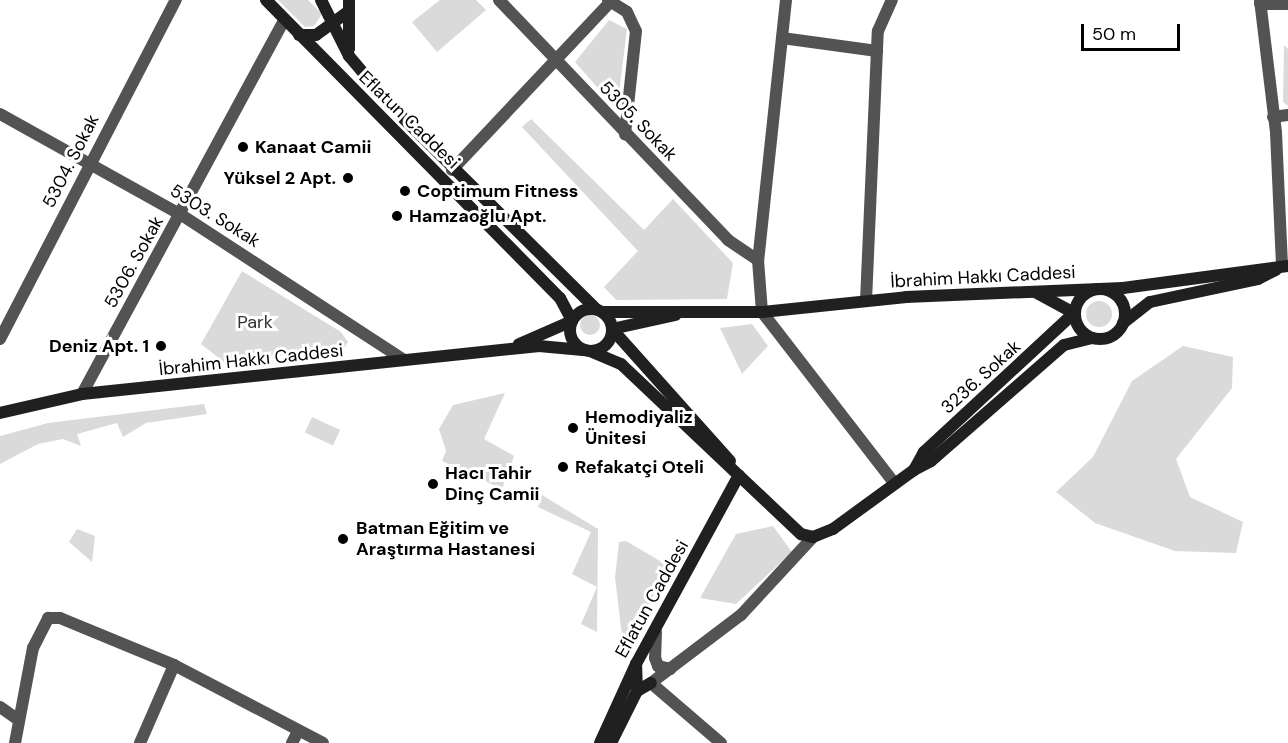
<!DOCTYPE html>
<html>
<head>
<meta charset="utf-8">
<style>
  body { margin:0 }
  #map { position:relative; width:1288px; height:743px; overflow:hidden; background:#fff; font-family:"DM Sans",sans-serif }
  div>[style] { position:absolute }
  .green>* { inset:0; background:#dadada; transform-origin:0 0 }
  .round { border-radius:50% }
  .street>* { height:12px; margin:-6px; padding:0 6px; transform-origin:6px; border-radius:6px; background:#535353 }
  .secondary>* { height:12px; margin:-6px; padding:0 6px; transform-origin:6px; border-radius:6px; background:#202020 }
  .secondary>.ring { margin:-6px; padding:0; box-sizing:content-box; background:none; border:12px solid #202020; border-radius:50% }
  .dots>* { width:16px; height:16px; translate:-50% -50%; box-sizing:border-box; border:3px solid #fff; border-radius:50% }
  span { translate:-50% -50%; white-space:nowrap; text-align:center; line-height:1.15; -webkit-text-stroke:6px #fff; paint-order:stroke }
  .street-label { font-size:18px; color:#000 }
  .poi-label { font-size:18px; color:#000; font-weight:700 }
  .left { translate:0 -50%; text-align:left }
  .right { translate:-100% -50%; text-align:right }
  .park-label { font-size:18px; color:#313131 }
  .scale { position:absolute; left:1081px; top:24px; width:99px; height:27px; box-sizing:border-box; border:3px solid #000; border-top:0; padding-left:8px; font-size:18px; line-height:21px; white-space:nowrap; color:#000; -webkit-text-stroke:4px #fff; paint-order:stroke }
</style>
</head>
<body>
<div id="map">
  <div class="green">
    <i style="clip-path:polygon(278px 0,308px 0,322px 14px,314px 26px,305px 27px)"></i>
    <i style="clip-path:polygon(440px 0,476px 0,486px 10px,437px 52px,412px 22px)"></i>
    <i style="clip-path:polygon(609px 20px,627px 29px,617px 110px,575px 62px)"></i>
    <i style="clip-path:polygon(1284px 45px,1288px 49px,1288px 106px,1283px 102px)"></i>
    <i style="clip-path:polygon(531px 119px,644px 230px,673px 199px,733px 263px,727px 299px,616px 300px,604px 287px,638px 251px,522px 127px)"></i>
    <i style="clip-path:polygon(242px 271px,341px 332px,348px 342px,344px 348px,224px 362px,201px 344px)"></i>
    <i class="round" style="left:1086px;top:301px;width:26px;height:26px"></i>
    <i class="round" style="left:580px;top:315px;width:20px;height:20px"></i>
    <i style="clip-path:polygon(752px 324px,768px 346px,742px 374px,720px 328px)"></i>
    <i style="clip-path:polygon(1183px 346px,1233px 357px,1232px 388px,1176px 459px,1190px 497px,1243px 522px,1236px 553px,1175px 551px,1095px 523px,1056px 492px,1093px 457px,1132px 381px)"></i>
    <i style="clip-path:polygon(505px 393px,484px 439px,514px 456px,502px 489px,442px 461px,446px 451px,439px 429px,453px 405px)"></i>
    <i style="clip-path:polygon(204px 404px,207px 414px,146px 423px,123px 437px,117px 423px,77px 434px,81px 446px,63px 439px,38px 444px,0 464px,0 436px,48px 423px)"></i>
    <i style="left:312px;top:417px;width:31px;height:17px;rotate:25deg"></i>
    <i style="clip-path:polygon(542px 495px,598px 529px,597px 632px,581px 624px,597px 587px,572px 574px,591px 532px,538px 507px)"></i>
    <i style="clip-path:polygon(773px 526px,792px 552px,736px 604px,700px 598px,736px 534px)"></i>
    <i style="clip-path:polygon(77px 529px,95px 536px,92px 562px,69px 542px)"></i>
    <i style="clip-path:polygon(626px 541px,667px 565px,636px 635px,623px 645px,615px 577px,619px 542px)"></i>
  </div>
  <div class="street">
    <i style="left:499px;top:0;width:332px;rotate:46.3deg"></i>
    <i style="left:728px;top:240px;width:36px;rotate:34deg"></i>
    <i style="left:608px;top:0;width:22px;rotate:32deg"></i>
    <i style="left:627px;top:12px;width:21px;rotate:65deg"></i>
    <i style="left:636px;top:31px;width:104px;rotate:96.1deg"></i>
    <i style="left:786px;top:0;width:262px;rotate:96.1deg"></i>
    <i style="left:758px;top:260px;width:52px;rotate:85.6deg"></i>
    <i style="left:762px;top:312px;width:216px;rotate:52.3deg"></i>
    <i style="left:1260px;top:0;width:134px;rotate:83.1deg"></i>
    <i style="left:1276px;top:133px;width:133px;rotate:87.4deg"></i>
    <i style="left:1260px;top:4px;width:28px"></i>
    <i style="left:782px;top:38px;width:96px;rotate:7.8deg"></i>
    <i style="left:0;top:114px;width:206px;rotate:29.1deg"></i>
    <i style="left:180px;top:214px;width:267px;rotate:33.1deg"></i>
    <i style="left:1273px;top:117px;width:15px;rotate:-8deg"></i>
    <i style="left:452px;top:170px;width:233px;rotate:-46.7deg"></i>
    <i style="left:866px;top:301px;width:270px;rotate:-87.5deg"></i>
    <i style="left:878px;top:31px;width:34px;rotate:-66deg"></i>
    <i style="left:0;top:339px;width:382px;rotate:-62.6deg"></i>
    <i style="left:82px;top:394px;width:426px;rotate:-61.6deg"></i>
    <i style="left:656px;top:632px;width:26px;rotate:92deg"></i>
    <i style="left:655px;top:658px;width:9px;rotate:69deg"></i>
    <i style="left:658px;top:666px;width:13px;rotate:13deg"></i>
    <i style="left:0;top:707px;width:19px;rotate:35deg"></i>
    <i style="left:15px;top:743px;width:97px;rotate:-79.3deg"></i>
    <i style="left:33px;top:648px;width:34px;rotate:-63deg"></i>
    <i style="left:48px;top:618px;width:12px"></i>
    <i style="left:60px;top:618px;width:123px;rotate:22.4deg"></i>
    <i style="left:174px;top:665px;width:168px;rotate:27.6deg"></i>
    <i style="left:140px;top:743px;width:85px;rotate:-66.4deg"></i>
    <i style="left:292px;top:743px;width:13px;rotate:-63deg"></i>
    <i style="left:721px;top:743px;width:92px;rotate:-139.4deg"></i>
    <i style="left:651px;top:683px;width:113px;rotate:-37.1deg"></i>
    <i style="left:741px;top:615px;width:106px;rotate:-47.3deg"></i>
  </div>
  <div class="secondary">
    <i style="left:266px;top:0;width:419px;rotate:45.4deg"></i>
    <i style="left:560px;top:298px;width:26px;rotate:62deg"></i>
    <i style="left:572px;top:321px;width:58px;rotate:156.5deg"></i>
    <i style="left:321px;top:0;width:63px;rotate:63.4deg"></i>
    <i style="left:349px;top:56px;width:68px;rotate:49.8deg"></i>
    <i style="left:393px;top:108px;width:286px;rotate:44.7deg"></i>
    <i style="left:349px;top:0;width:49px;rotate:90deg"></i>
    <i style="left:299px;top:35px;width:17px"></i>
    <i style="left:316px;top:35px;width:39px;rotate:-36deg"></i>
    <i class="ring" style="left:1075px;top:289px;width:38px;height:38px"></i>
    <i style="left:1035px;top:292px;width:44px;rotate:28.3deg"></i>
    <i style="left:1074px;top:313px;width:205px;rotate:137.2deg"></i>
    <i style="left:924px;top:452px;width:21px;rotate:119deg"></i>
    <i style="left:914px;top:470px;width:19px;rotate:-28deg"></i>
    <i style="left:931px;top:461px;width:176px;rotate:-41.1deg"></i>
    <i style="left:1064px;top:345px;width:29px;rotate:-14deg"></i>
    <i class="ring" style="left:570px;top:309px;width:30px;height:30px"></i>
    <i style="left:602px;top:312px;width:160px"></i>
    <i style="left:762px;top:312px;width:145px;rotate:-5.9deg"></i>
    <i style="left:906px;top:297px;width:217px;rotate:-2.4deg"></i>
    <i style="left:1123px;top:288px;width:166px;rotate:-7.6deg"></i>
    <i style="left:1123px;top:323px;width:34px;rotate:-38deg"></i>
    <i style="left:1150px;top:302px;width:110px;rotate:-12deg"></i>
    <i style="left:1258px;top:279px;width:20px;rotate:-27deg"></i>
    <i style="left:612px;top:329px;width:177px;rotate:48.2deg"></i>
    <i style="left:612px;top:329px;width:65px;rotate:-12.5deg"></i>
    <i style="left:590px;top:351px;width:34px;rotate:23deg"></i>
    <i style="left:621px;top:364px;width:248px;rotate:43.4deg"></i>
    <i style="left:801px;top:534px;width:12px;rotate:14deg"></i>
    <i style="left:813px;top:537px;width:22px;rotate:-22deg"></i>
    <i style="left:833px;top:529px;width:100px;rotate:-36.1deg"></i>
    <i style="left:0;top:413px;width:84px;rotate:-13deg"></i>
    <i style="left:82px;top:394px;width:460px;rotate:-6deg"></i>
    <i style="left:539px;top:346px;width:44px;rotate:5.2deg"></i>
    <i style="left:637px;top:691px;width:16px;rotate:-30deg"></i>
    <i style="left:600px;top:743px;width:87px;rotate:-65.5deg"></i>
    <i style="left:636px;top:664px;width:215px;rotate:-61.4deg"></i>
    <i style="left:611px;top:743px;width:58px;rotate:-63.4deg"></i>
    <i style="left:637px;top:691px;width:27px;rotate:-92deg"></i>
  </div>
  <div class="dots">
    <i style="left:243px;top:147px;background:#000"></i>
    <i style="left:348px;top:178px;background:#000"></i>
    <i style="left:405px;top:191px;background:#000"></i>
    <i style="left:397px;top:216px;background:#000"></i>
    <i style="left:161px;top:346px;background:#000"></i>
    <i style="left:573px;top:428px;background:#000"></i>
    <i style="left:563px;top:467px;background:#000"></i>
    <i style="left:433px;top:484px;background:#000"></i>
    <i style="left:343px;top:539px;background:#000"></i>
  </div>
  <div class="street-label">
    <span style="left:409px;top:120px;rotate:44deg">Eflatun Caddesi</span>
    <span style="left:638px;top:121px;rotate:46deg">5305. Sokak</span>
    <span style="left:71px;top:161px;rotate:-63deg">5304. Sokak</span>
    <span style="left:215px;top:216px;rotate:32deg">5303. Sokak</span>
    <span style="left:134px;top:262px;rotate:-61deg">5306. Sokak</span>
    <span style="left:983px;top:277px;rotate:-3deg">İbrahim Hakkı Caddesi</span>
    <span style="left:251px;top:360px;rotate:-6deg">İbrahim Hakkı Caddesi</span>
    <span style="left:981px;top:377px;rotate:-42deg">3236. Sokak</span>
    <span style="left:652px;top:599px;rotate:-61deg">Eflatun Caddesi</span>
  </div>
  <div class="poi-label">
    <span class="left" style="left:255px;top:147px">Kanaat Camii</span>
    <span class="right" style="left:336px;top:178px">Yüksel 2 Apt.</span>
    <span class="left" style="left:417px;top:191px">Coptimum Fitness</span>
    <span class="left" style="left:409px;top:216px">Hamzaoğlu Apt.</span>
    <span class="right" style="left:149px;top:346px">Deniz Apt. 1</span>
    <span class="left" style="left:585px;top:428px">Hemodiyaliz<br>Ünitesi</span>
    <span class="left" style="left:575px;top:467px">Refakatçi Oteli</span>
    <span class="left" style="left:445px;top:484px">Hacı Tahir<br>Dinç Camii</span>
    <span class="left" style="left:356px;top:539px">Batman Eğitim ve<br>Araştırma Hastanesi</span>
  </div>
  <div class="park-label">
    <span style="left:255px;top:322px">Park</span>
  </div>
  <div class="scale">50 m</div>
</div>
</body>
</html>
